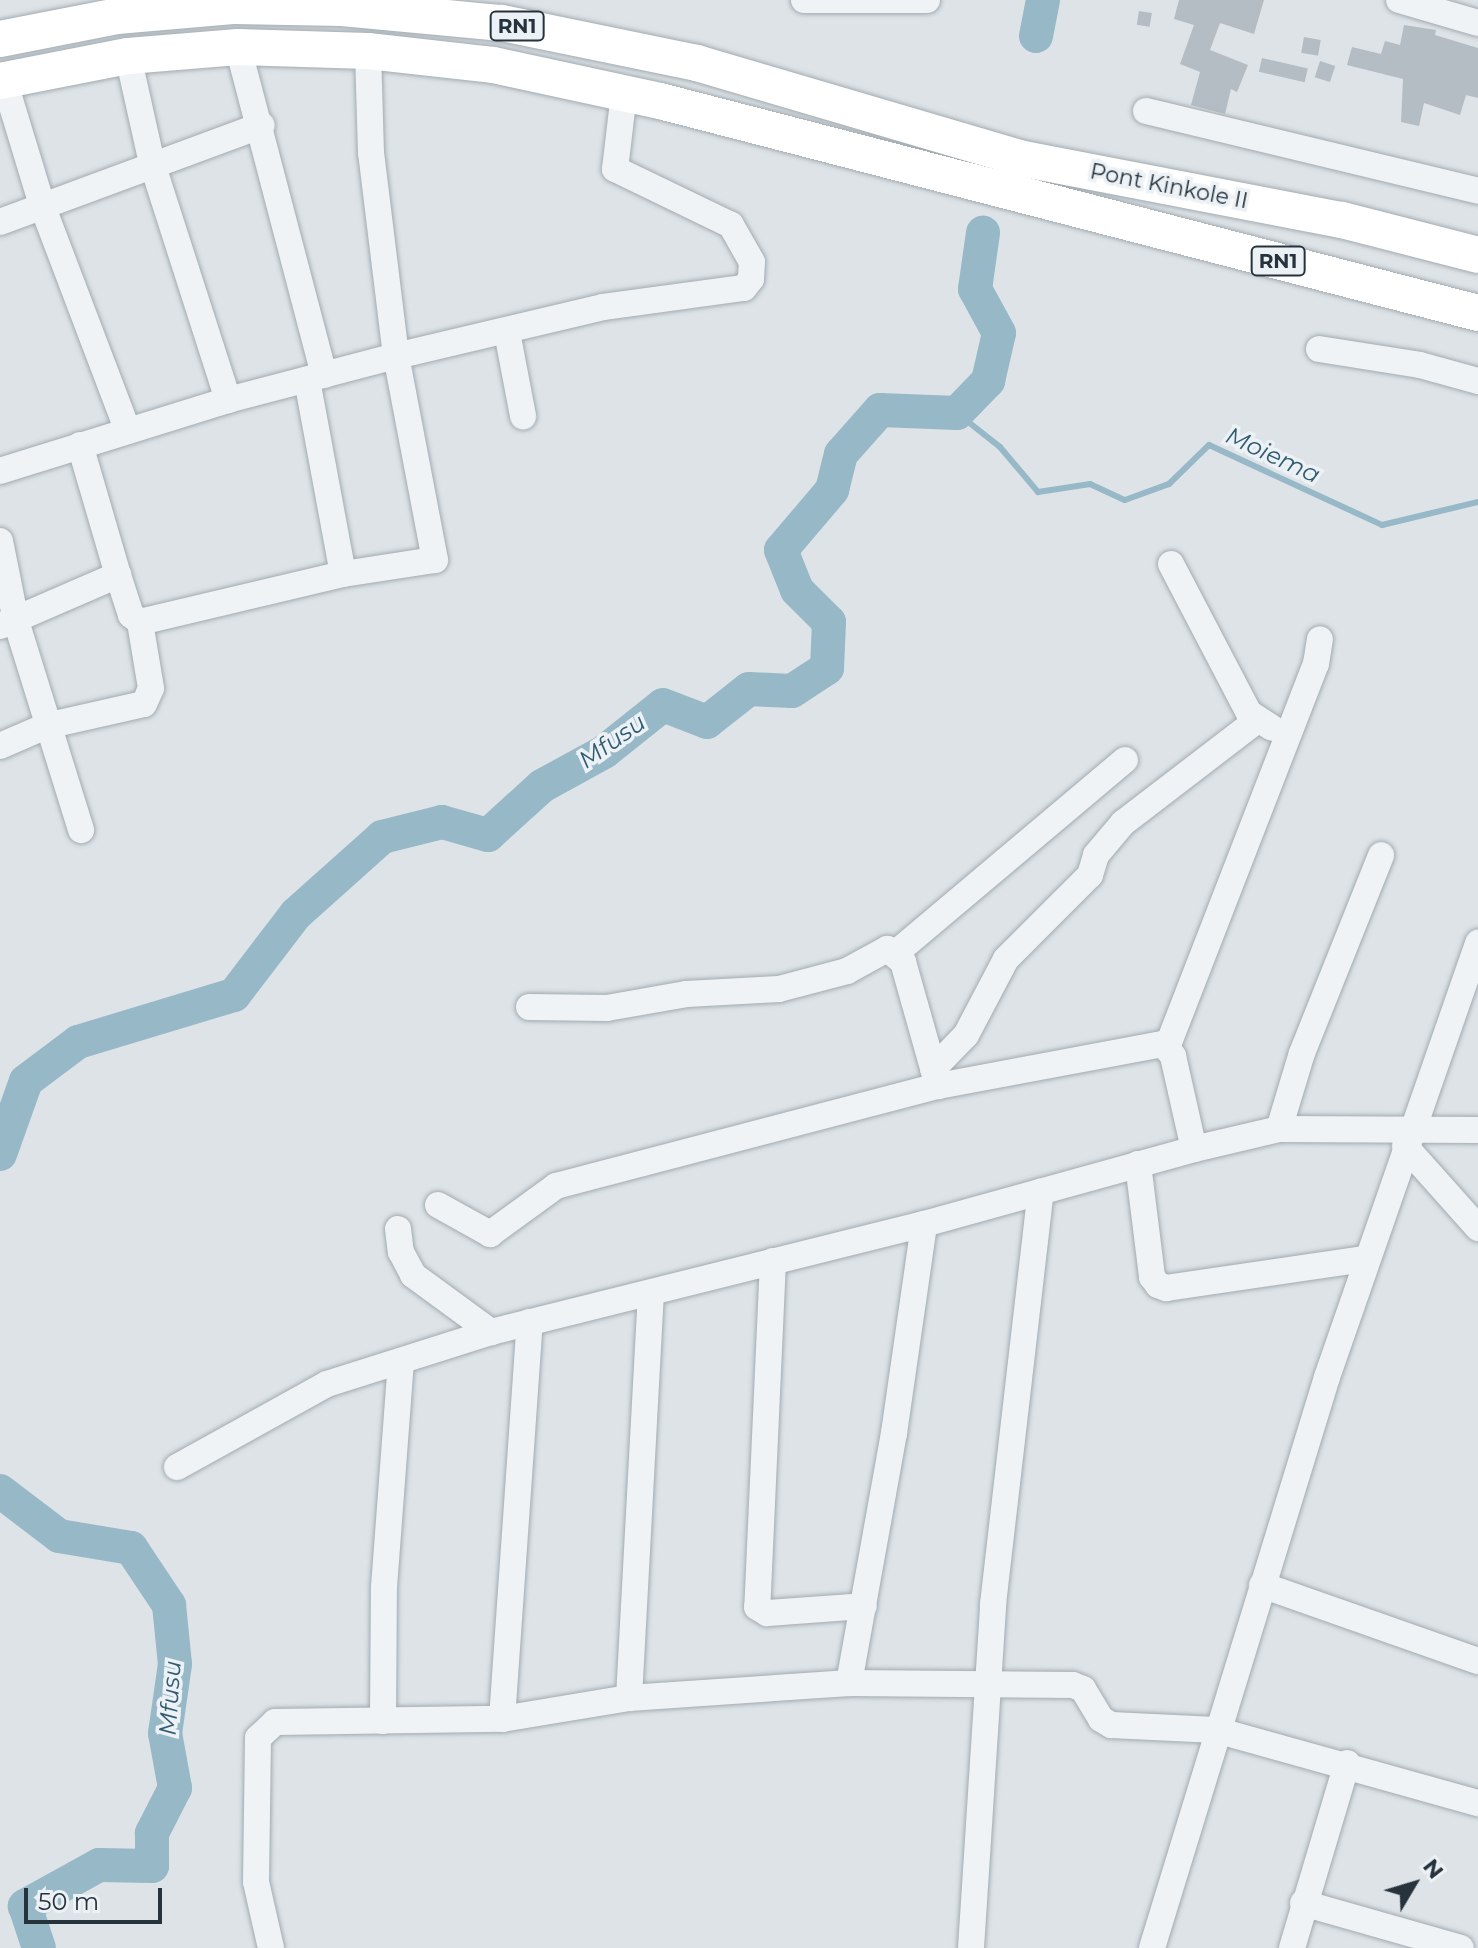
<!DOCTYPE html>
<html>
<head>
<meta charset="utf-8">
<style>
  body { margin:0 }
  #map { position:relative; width:1478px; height:1948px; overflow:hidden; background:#dde3e7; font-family:Montserrat,sans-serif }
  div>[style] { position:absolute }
  .stream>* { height:6px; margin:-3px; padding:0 3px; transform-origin:3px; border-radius:3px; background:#97b8c7 }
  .river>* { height:34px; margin:-17px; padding:0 17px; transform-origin:17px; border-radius:17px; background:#97b8c7 }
  .building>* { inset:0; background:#b4bdc4; transform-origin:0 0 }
  .roads { filter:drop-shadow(0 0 2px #a2abb1) drop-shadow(0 0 2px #a2abb1) }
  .minor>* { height:26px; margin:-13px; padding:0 13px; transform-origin:13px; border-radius:13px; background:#f0f3f5 }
  .highway>* { height:36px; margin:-18px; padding:0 18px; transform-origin:18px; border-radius:18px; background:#fff }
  span { translate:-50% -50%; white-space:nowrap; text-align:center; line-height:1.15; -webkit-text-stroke:7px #ecf1f5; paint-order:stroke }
  .shield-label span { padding:2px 6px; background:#ecf1f5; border:2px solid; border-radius:6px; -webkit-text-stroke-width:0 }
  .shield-label { font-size:20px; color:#26333d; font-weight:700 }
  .street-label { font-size:22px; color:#26333d }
  .water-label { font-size:24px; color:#315b71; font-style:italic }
  .north { position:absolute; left:1374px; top:1844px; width:80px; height:80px; -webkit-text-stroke:6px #ecf1f5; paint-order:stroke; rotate:52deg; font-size:22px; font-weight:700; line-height:32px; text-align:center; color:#26333d }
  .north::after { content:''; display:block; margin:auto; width:28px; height:36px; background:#26333d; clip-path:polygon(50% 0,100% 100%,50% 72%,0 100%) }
  .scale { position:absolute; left:24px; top:1888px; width:138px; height:36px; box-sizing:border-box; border:4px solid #26333d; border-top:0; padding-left:10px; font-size:24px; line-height:28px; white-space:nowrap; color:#26333d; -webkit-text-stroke:6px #ecf1f5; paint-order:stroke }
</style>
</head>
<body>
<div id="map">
  <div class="stream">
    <i style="left:957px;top:413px;width:55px;rotate:38.3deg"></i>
    <i style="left:1000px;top:447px;width:59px;rotate:49.8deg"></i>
    <i style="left:1038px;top:492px;width:53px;rotate:-8.7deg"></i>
    <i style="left:1090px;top:484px;width:38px;rotate:25deg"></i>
    <i style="left:1125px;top:500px;width:47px;rotate:-20deg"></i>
    <i style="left:1169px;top:484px;width:56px;rotate:-44.3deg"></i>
    <i style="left:1209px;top:445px;width:191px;rotate:24.8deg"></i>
    <i style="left:1382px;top:525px;width:99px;rotate:-13.5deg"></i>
  </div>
  <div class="river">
    <i style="left:1036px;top:36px;width:37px;rotate:-79deg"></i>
    <i style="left:0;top:1154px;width:77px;rotate:-70.4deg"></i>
    <i style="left:26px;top:1081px;width:65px;rotate:-36.9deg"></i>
    <i style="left:78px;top:1042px;width:163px;rotate:-16.8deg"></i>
    <i style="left:234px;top:995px;width:102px;rotate:-52.6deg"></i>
    <i style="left:296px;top:914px;width:115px;rotate:-41.8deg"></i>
    <i style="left:382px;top:837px;width:62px;rotate:-14deg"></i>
    <i style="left:442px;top:822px;width:48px;rotate:15.8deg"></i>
    <i style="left:488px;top:835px;width:73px;rotate:-42.2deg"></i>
    <i style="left:542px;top:786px;width:71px;rotate:-28.7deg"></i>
    <i style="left:604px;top:752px;width:75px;rotate:-38.5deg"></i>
    <i style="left:663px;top:705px;width:47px;rotate:21.1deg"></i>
    <i style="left:707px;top:722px;width:53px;rotate:-38.2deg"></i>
    <i style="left:749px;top:689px;width:43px;rotate:2.7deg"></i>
    <i style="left:792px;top:691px;width:42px;rotate:-33.3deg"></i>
    <i style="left:827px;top:668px;width:46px;rotate:-87.5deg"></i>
    <i style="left:829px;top:622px;width:45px;rotate:-135deg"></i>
    <i style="left:797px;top:590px;width:43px;rotate:-111.8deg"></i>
    <i style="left:781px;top:550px;width:79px;rotate:-49.6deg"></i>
    <i style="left:832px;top:490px;width:37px;rotate:-76deg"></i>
    <i style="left:841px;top:454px;width:59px;rotate:-48.4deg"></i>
    <i style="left:880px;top:410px;width:77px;rotate:2.2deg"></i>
    <i style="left:957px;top:413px;width:45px;rotate:-45.9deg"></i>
    <i style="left:988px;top:381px;width:49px;rotate:-77.1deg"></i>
    <i style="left:999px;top:333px;width:50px;rotate:-118.6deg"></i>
    <i style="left:975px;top:289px;width:57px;rotate:-81.9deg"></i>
    <i style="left:0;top:1491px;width:74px;rotate:37.3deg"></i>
    <i style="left:59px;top:1536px;width:73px;rotate:9.5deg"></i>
    <i style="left:131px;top:1548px;width:69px;rotate:56.3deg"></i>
    <i style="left:169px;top:1605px;width:59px;rotate:84.2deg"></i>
    <i style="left:175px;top:1664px;width:70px;rotate:98.2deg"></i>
    <i style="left:165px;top:1733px;width:56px;rotate:79.7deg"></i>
    <i style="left:175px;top:1788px;width:51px;rotate:117.1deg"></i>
    <i style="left:152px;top:1833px;width:33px;rotate:90deg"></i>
    <i style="left:152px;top:1866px;width:53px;rotate:-178.9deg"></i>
    <i style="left:99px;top:1865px;width:85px;rotate:151deg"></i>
    <i style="left:25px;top:1906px;width:44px;rotate:71.6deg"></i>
  </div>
  <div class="building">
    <i style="clip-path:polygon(1179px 0,1264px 0,1254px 34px,1220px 23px,1210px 50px,1248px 65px,1237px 92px,1231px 89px,1225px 114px,1191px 105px,1200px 72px,1180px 64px,1194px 25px,1174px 19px)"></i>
    <i style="left:1139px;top:11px;width:13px;height:14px;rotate:9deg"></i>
    <i style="clip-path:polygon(1404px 25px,1436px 30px,1435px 35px,1478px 48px,1478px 98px,1466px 95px,1460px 115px,1424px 103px,1419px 126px,1401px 122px,1403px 79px,1347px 65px,1352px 47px,1381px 54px,1385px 41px,1400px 45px)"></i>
    <i style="left:1304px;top:37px;width:17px;height:16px;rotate:10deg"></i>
    <i style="left:1262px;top:58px;width:47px;height:14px;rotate:13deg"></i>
    <i style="left:1320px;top:61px;width:16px;height:17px;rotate:18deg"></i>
  </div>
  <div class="roads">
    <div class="minor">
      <i style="left:804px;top:0;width:123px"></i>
      <i style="left:1399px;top:0;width:82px;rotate:16.2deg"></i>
      <i style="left:238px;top:47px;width:339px;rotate:75.3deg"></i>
      <i style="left:128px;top:56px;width:110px;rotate:77.4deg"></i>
      <i style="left:152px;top:163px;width:249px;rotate:72.2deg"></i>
      <i style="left:4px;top:80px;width:131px;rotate:73.1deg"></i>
      <i style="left:42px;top:205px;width:240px;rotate:69.2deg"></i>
      <i style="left:1146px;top:111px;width:342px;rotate:13.5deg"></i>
      <i style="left:0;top:222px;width:279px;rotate:-20.3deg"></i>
      <i style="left:507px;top:332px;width:86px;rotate:79.2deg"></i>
      <i style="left:1319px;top:349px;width:102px;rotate:9deg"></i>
      <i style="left:1420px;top:365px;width:60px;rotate:15.4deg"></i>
      <i style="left:307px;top:380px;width:197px;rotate:79.5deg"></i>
      <i style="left:80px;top:445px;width:135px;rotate:73.7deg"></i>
      <i style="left:0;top:471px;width:239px;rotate:-17.3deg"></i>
      <i style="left:228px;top:400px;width:174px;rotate:-14.7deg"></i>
      <i style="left:396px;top:356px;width:213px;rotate:-13.3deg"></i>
      <i style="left:603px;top:307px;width:142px;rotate:-7.7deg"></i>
      <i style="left:744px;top:288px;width:11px;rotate:-52deg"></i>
      <i style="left:751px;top:279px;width:17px;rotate:-87deg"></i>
      <i style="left:752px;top:262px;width:43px;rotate:-119.6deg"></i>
      <i style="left:731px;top:225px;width:129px;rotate:-154.2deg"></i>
      <i style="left:615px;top:169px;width:76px;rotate:-83.2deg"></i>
      <i style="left:0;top:541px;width:82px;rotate:78.7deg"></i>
      <i style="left:16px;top:621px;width:219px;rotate:72.7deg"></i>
      <i style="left:1171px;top:564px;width:168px;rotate:62.4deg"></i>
      <i style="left:1249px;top:713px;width:27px;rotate:33deg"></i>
      <i style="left:0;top:626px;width:129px;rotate:-23.4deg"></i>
      <i style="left:118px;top:575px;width:42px;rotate:72deg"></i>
      <i style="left:131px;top:615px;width:11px;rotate:38deg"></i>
      <i style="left:140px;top:622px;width:209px;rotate:-13.3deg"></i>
      <i style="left:343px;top:574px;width:93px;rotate:-8.7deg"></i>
      <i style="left:435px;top:560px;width:208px;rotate:-100.8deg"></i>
      <i style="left:396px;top:356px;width:205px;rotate:-97deg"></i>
      <i style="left:371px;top:153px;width:102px;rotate:-91.7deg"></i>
      <i style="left:0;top:746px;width:50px;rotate:-23.5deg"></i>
      <i style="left:46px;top:726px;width:100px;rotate:-12.7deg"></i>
      <i style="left:144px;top:704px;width:17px;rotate:-66deg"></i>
      <i style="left:151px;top:688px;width:67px;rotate:-99.5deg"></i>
      <i style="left:897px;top:952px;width:298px;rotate:-40.1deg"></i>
      <i style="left:529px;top:1007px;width:78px;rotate:0.7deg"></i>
      <i style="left:607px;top:1008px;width:80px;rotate:-10deg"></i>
      <i style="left:686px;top:994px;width:93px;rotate:-3.1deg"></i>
      <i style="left:779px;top:989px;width:70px;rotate:-14.8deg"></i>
      <i style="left:847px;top:971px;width:46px;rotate:-28.8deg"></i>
      <i style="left:887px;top:949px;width:21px;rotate:39deg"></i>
      <i style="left:903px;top:962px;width:129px;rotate:74.2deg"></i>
      <i style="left:1168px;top:1045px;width:409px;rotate:-68.8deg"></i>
      <i style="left:1316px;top:664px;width:25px;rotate:-81deg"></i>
      <i style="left:933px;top:1069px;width:47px;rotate:-45.9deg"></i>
      <i style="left:966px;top:1035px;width:86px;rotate:-62.2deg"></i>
      <i style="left:1006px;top:959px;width:119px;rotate:-45deg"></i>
      <i style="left:1090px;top:875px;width:21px;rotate:-73deg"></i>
      <i style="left:1096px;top:855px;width:42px;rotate:-49.8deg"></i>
      <i style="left:1123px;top:823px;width:168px;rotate:-37.5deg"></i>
      <i style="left:1279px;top:1129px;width:79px;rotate:-73.2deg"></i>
      <i style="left:1302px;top:1053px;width:213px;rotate:-68.2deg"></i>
      <i style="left:1405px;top:1146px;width:110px;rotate:48.3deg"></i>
      <i style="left:1138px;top:1164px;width:114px;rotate:82.9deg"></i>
      <i style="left:1152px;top:1277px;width:10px;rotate:53deg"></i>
      <i style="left:1158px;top:1285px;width:9px;rotate:21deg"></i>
      <i style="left:1166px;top:1288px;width:202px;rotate:-8.3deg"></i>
      <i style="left:438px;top:1205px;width:60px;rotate:29.1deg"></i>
      <i style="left:490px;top:1234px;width:82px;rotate:-36deg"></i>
      <i style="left:556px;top:1186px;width:395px;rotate:-14.7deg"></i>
      <i style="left:938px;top:1086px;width:229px;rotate:-10.6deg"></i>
      <i style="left:1163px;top:1044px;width:16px;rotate:50deg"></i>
      <i style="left:1173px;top:1056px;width:95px;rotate:77.3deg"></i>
      <i style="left:398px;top:1229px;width:23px;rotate:83deg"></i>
      <i style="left:401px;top:1252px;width:26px;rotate:62deg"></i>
      <i style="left:413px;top:1275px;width:97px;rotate:36.2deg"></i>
      <i style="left:773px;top:1261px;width:346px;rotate:92.6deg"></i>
      <i style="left:757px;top:1607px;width:12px;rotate:31deg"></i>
      <i style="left:767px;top:1613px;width:97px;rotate:-4.1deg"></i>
      <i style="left:177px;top:1467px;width:171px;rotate:-29deg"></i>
      <i style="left:327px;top:1384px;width:172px;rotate:-17.6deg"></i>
      <i style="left:491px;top:1332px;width:446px;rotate:-14deg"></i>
      <i style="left:924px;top:1224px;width:280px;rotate:-15.5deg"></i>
      <i style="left:1194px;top:1149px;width:87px;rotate:-13.2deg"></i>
      <i style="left:1279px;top:1129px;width:199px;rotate:0.3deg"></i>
      <i style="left:1262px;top:1585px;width:229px;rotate:19.4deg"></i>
      <i style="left:849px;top:1683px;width:254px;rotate:-79.8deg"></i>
      <i style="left:894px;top:1433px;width:211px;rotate:-81.8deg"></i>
      <i style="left:629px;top:1698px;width:405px;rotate:-86.9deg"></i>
      <i style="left:502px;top:1719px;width:398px;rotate:-86deg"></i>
      <i style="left:383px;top:1721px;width:134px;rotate:-89.6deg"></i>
      <i style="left:384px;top:1587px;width:225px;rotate:-85.7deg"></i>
      <i style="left:1303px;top:1903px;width:164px;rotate:15.9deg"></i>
      <i style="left:271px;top:1948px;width:68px;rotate:-102.8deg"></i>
      <i style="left:256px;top:1882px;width:144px;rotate:-89.2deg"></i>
      <i style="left:258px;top:1738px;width:23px;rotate:-43deg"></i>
      <i style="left:275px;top:1722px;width:227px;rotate:-0.8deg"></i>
      <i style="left:502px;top:1719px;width:129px;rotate:-9.4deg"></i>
      <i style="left:629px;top:1698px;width:221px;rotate:-3.9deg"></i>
      <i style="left:849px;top:1683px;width:224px;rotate:0.5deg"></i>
      <i style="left:1073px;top:1685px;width:11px;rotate:22deg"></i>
      <i style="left:1083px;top:1689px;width:35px;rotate:59deg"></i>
      <i style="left:1101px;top:1719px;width:12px;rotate:31deg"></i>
      <i style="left:1111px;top:1725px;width:105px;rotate:2.7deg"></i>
      <i style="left:1216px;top:1730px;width:272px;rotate:15.6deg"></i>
      <i style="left:971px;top:1948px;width:345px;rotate:-86.3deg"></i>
      <i style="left:993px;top:1604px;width:415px;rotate:-83.4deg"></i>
      <i style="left:1152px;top:1948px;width:597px;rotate:-72.96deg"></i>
      <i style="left:1327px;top:1377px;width:460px;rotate:-70.8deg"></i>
      <i style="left:1292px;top:1948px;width:193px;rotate:-73.4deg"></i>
    </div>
    <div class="highway">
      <i style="left:0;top:39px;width:119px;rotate:-11.1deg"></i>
      <i style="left:117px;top:16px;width:116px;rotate:-4.9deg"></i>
      <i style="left:233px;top:6px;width:109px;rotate:1.1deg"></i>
      <i style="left:342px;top:8px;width:161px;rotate:5.4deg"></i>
      <i style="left:502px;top:23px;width:199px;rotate:11.6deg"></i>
      <i style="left:697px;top:63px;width:336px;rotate:16.4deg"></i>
      <i style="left:1019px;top:158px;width:329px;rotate:10.9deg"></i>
      <i style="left:1342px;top:220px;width:140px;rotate:14.4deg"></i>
      <i style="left:0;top:81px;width:130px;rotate:-11.1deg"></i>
      <i style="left:128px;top:56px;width:110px;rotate:-4.7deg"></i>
      <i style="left:238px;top:47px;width:130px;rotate:1.8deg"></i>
      <i style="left:368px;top:51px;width:126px;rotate:6.4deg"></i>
      <i style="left:493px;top:65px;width:171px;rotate:12.2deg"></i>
      <i style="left:660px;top:101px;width:845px;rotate:14.53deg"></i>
    </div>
  </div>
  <div class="shield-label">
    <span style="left:517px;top:26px">RN1</span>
    <span style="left:1278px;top:261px">RN1</span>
  </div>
  <div class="street-label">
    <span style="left:1169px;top:186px;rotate:11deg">Pont Kinkole II</span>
  </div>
  <div class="water-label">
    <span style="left:1273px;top:455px;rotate:25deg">Moiema</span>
    <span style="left:612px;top:741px;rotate:-35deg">Mfusu</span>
    <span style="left:170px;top:1698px;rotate:-86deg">Mfusu</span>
  </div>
  <div class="north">N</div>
  <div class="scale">50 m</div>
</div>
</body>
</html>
